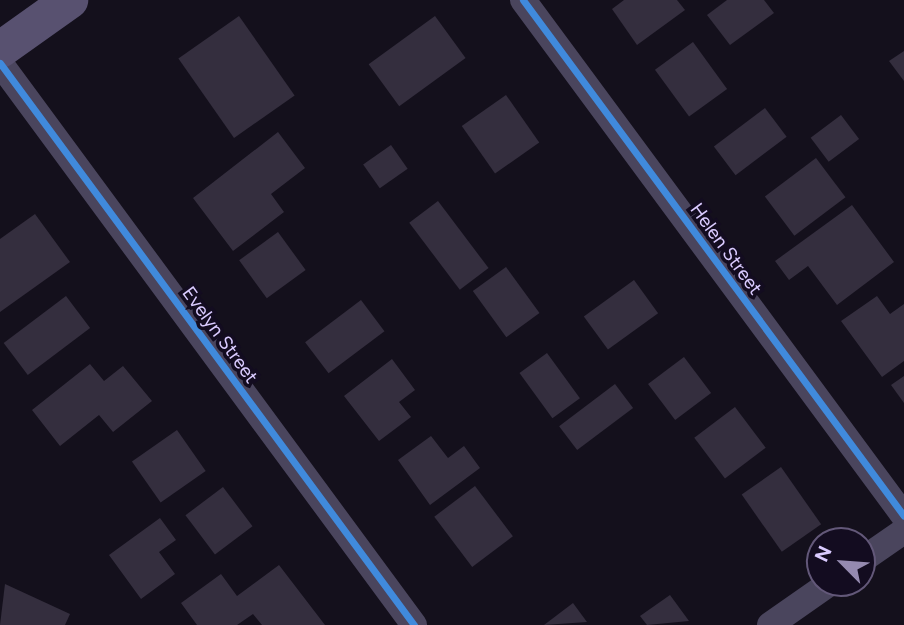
<!DOCTYPE html>
<html>
<head>
<meta charset="utf-8">
<style>
  body { margin:0 }
  #map { position:relative; width:904px; height:625px; overflow:hidden; background:#14101c; font-family:Figtree,sans-serif }
  div>[style] { position:absolute }
  .building>* { inset:0; background:#342e3e; transform-origin:0 0 }
  .minor>* { height:26px; margin:-13px; padding:0 13px; transform-origin:13px; border-radius:13px; background:#4a455d }
  .secondary>* { height:37px; margin:-18.5px; padding:0 18.5px; transform-origin:18.5px; border-radius:18.5px; background:#585170 }
  .cycleway>* { height:7px; margin:-3.5px; padding:0 3.5px; transform-origin:3.5px; border-radius:3.5px; background:#408adc }
  span { translate:-50% -50%; white-space:nowrap; text-align:center; line-height:1.15; -webkit-text-stroke:7px #130c20; paint-order:stroke }
  .street-label { font-size:19px; color:#dacbff }
  .north { position:absolute; left:806px; top:527px; width:70px; height:70px; box-sizing:border-box; background:#130c20; border:2px solid #635879; border-radius:50%; rotate:295deg; font-size:19px; font-weight:700; line-height:28px; text-align:center; color:#dacbff }
  .north::after { content:''; display:block; margin:auto; width:24px; height:32px; background:#958ab0; clip-path:polygon(50% 0,100% 100%,50% 72%,0 100%) }
</style>
</head>
<body>
<div id="map">
  <div class="building">
    <i style="clip-path:polygon(624px 0,677px 0,685px 10px,637px 45px,612px 9px)"></i>
    <i style="clip-path:polygon(727px 0,764px 0,774px 13px,730px 45px,707px 15px)"></i>
    <i style="left:239px;top:16px;width:97px;height:74px;rotate:55deg"></i>
    <i style="left:435px;top:16px;width:52px;height:82px;rotate:54deg"></i>
    <i style="left:693px;top:42px;width:58px;height:47px;rotate:54deg"></i>
    <i style="clip-path:polygon(904px 51px,904px 81px,889px 61px)"></i>
    <i style="left:506px;top:95px;width:58px;height:54px;rotate:55deg"></i>
    <i style="left:765px;top:108px;width:36px;height:64px;rotate:53deg"></i>
    <i style="left:841px;top:115px;width:30px;height:38px;rotate:53deg"></i>
    <i style="clip-path:polygon(278px 132px,305px 168px,271px 194px,284px 212px,233px 251px,193px 198px)"></i>
    <i style="left:391px;top:145px;width:29px;height:34px;rotate:55deg"></i>
    <i style="left:816px;top:158px;width:49px;height:64px;rotate:53deg"></i>
    <i style="left:438px;top:201px;width:84px;height:36px;rotate:53deg"></i>
    <i style="clip-path:polygon(852px 205px,894px 262px,837px 305px,808px 266px,789px 280px,775px 261px)"></i>
    <i style="clip-path:polygon(35px 214px,70px 262px,0 312px,0 239px)"></i>
    <i style="left:278px;top:232px;width:47px;height:48px;rotate:54deg"></i>
    <i style="left:506px;top:267px;width:57px;height:41px;rotate:54deg"></i>
    <i style="left:634px;top:280px;width:41px;height:62px;rotate:54deg"></i>
    <i style="left:66px;top:296px;width:40px;height:78px;rotate:53deg"></i>
    <i style="clip-path:polygon(877px 296px,890px 314px,904px 304px,904px 361px,882px 377px,841px 321px)"></i>
    <i style="left:361px;top:300px;width:39px;height:70px;rotate:53deg"></i>
    <i style="left:547px;top:353px;width:56px;height:34px;rotate:54deg"></i>
    <i style="left:684px;top:357px;width:45px;height:45px;rotate:53deg"></i>
    <i style="clip-path:polygon(392px 359px,415px 390px,399px 402px,411px 417px,379px 441px,344px 396px)"></i>
    <i style="clip-path:polygon(90px 364px,104px 381px,123px 366px,152px 401px,113px 432px,99px 415px,60px 446px,32px 410px)"></i>
    <i style="clip-path:polygon(904px 376px,904px 403px,891px 385px)"></i>
    <i style="left:615px;top:384px;width:30px;height:70px;rotate:53deg"></i>
    <i style="left:735px;top:407px;width:51px;height:51px;rotate:53deg"></i>
    <i style="left:177px;top:430px;width:50px;height:55px;rotate:55deg"></i>
    <i style="clip-path:polygon(431px 436px,448px 458px,464px 446px,480px 468px,430px 505px,398px 460px)"></i>
    <i style="left:781px;top:467px;width:70px;height:48px;rotate:55deg"></i>
    <i style="left:475px;top:486px;width:63px;height:51px;rotate:53deg"></i>
    <i style="left:223px;top:487px;width:49px;height:47px;rotate:53deg"></i>
    <i style="clip-path:polygon(160px 518px,176px 540px,159px 552px,175px 574px,141px 599px,109px 555px)"></i>
    <i style="clip-path:polygon(279px 565px,325px 625px,262px 625px,253px 614px,237px 625px,197px 625px,181px 603px,221px 574px,237px 596px)"></i>
    <i style="clip-path:polygon(5px 584px,70px 614px,65px 625px,0 625px)"></i>
    <i style="clip-path:polygon(670px 595px,689px 621px,647px 625px,640px 616px)"></i>
    <i style="clip-path:polygon(573px 603px,587px 622px,544px 625px)"></i>
  </div>
  <div class="minor">
    <i style="left:523px;top:0;width:641px;rotate:53.56deg"></i>
    <i style="left:0;top:63px;width:698px;rotate:53.62deg"></i>
    <i style="left:862px;top:560px;width:51px;rotate:-34.6deg"></i>
    <i style="left:770px;top:625px;width:73px;rotate:-35deg"></i>
  </div>
  <div class="secondary">
    <i style="left:0;top:49px;width:85px;rotate:-35.4deg"></i>
  </div>
  <div class="cycleway">
    <i style="left:523px;top:0;width:641px;rotate:53.56deg"></i>
    <i style="left:0;top:63px;width:698px;rotate:53.62deg"></i>
  </div>
  <div class="street-label">
    <span style="left:726px;top:249px;rotate:54deg">Helen Street</span>
    <span style="left:220px;top:335px;rotate:54deg">Evelyn Street</span>
  </div>
  <div class="north">N</div>
</div>
</body>
</html>
